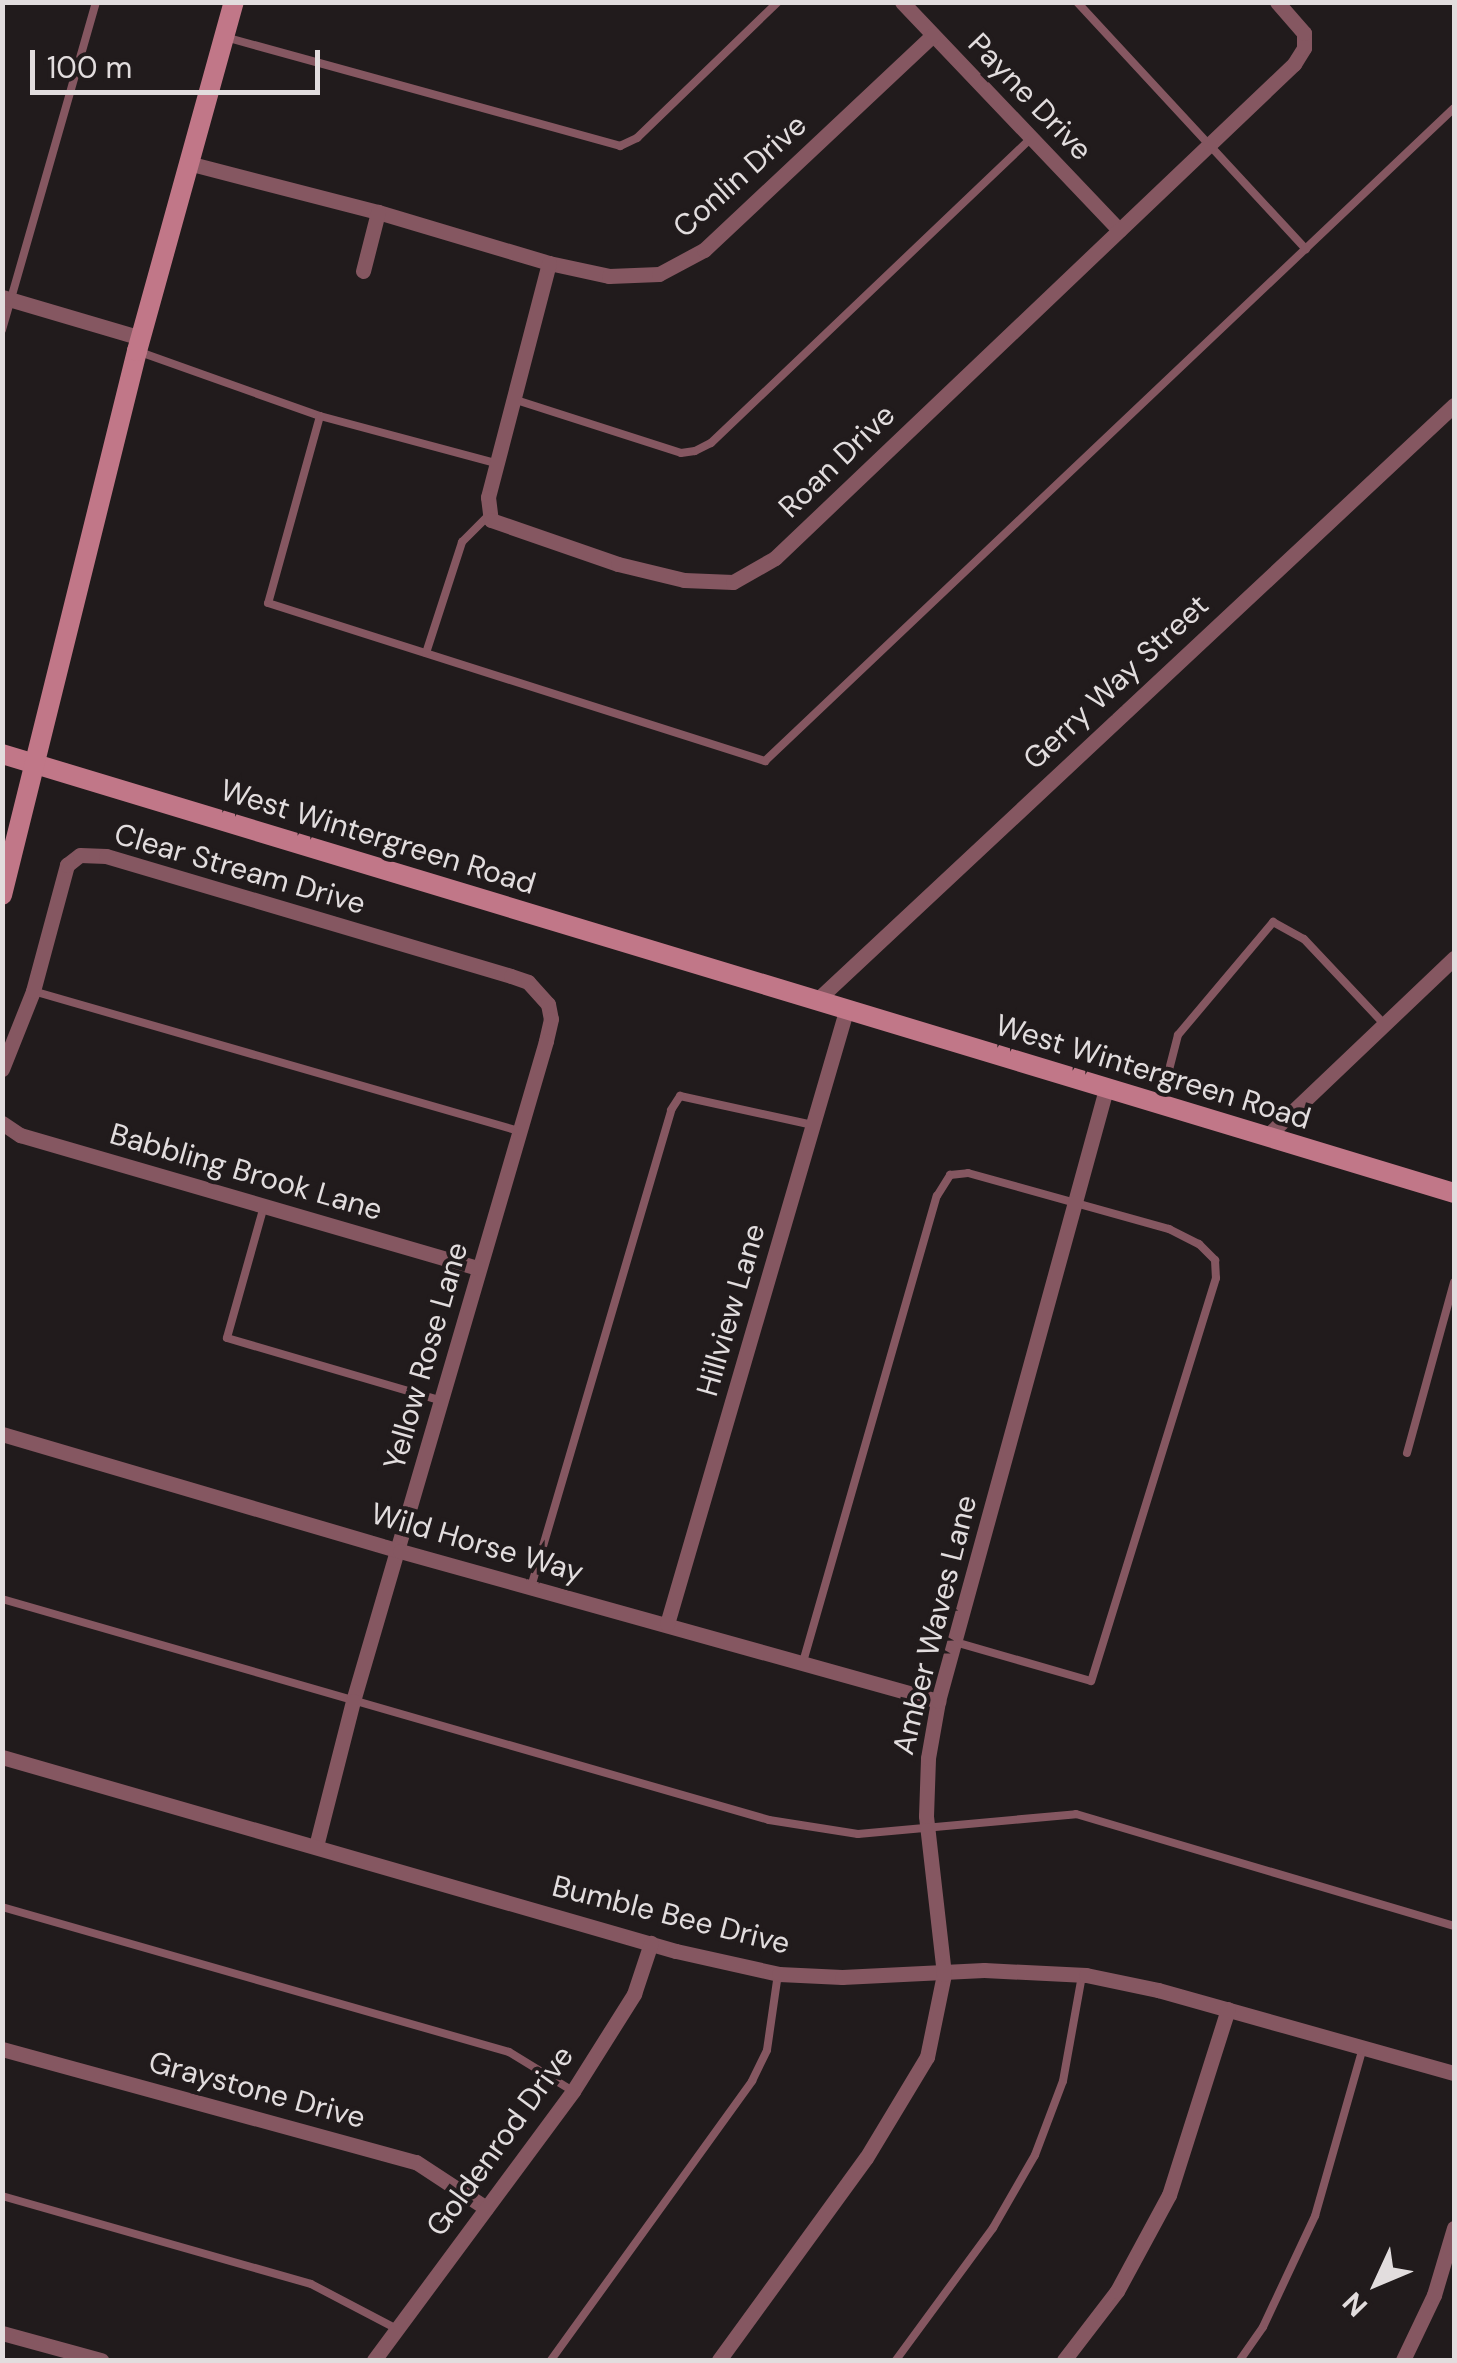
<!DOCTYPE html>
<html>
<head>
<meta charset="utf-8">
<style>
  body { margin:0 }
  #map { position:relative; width:1457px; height:2363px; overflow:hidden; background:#211b1c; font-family:"DM Sans",sans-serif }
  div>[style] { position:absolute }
  .lane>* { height:8px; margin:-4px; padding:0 4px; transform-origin:4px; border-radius:4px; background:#855761 }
  .street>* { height:15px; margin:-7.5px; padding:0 7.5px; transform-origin:7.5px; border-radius:7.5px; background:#855761 }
  .secondary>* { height:20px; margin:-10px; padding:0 10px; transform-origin:10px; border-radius:10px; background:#c17788 }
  span { translate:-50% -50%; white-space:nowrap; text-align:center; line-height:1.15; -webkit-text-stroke:8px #211b1c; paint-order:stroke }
  .street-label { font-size:30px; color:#e2ddde }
  .frame { position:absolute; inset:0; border:5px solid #e2ddde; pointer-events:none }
  .north { position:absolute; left:1327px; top:2233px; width:100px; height:100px; -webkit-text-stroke:8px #211b1c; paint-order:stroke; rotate:226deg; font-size:28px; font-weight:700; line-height:40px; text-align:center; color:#e2ddde }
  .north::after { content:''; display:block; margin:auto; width:35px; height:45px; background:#e2ddde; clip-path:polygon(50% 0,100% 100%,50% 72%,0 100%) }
  .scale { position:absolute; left:30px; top:50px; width:290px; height:45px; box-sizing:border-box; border:5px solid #e2ddde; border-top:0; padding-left:12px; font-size:30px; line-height:35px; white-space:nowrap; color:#e2ddde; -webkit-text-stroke:8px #211b1c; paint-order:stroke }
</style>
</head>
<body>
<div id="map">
  <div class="lane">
    <i style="left:1077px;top:2px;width:337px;rotate:47.2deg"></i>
    <i style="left:225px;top:37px;width:410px;rotate:15.4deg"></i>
    <i style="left:620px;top:146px;width:19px;rotate:-25deg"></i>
    <i style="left:637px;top:138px;width:196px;rotate:-44deg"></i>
    <i style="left:2px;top:330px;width:341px;rotate:-74deg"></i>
    <i style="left:137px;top:351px;width:194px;rotate:19.6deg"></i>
    <i style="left:320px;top:416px;width:181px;rotate:15deg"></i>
    <i style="left:513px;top:399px;width:176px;rotate:17.8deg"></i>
    <i style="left:681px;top:453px;width:14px;rotate:-8deg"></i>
    <i style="left:695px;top:451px;width:18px;rotate:-27deg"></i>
    <i style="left:711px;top:443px;width:442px;rotate:-43.6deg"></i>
    <i style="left:320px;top:416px;width:194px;rotate:105.5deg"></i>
    <i style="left:268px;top:603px;width:522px;rotate:17.64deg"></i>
    <i style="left:765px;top:761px;width:949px;rotate:-43.46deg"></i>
    <i style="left:426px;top:653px;width:117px;rotate:-72deg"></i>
    <i style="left:462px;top:542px;width:38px;rotate:-45deg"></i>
    <i style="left:33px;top:991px;width:506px;rotate:16.07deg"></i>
    <i style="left:1161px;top:1101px;width:68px;rotate:-75.6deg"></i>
    <i style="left:1178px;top:1035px;width:148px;rotate:-49.9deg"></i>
    <i style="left:1273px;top:922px;width:35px;rotate:29deg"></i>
    <i style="left:1304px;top:939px;width:117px;rotate:46.7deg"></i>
    <i style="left:264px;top:1206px;width:137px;rotate:105.7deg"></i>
    <i style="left:227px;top:1338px;width:224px;rotate:16.3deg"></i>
    <i style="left:1407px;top:1453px;width:177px;rotate:-74.6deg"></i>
    <i style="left:531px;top:1587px;width:497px;rotate:-73.6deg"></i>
    <i style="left:671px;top:1110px;width:17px;rotate:-57deg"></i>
    <i style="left:680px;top:1096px;width:136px;rotate:12.3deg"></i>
    <i style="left:2px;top:1599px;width:798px;rotate:16.07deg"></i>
    <i style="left:769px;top:1820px;width:90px;rotate:8.9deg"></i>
    <i style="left:858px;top:1834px;width:219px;rotate:-5.2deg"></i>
    <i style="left:1076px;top:1814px;width:394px;rotate:16.5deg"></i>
    <i style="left:803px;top:1662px;width:485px;rotate:-74deg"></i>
    <i style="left:937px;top:1196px;width:25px;rotate:-58deg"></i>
    <i style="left:950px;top:1175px;width:18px;rotate:-6deg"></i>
    <i style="left:968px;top:1173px;width:209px;rotate:15.6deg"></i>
    <i style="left:1169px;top:1229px;width:34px;rotate:27deg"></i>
    <i style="left:1199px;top:1244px;width:23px;rotate:45deg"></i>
    <i style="left:1215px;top:1260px;width:18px;rotate:87deg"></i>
    <i style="left:1216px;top:1278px;width:422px;rotate:107.2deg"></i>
    <i style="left:1091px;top:1681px;width:141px;rotate:-164deg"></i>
    <i style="left:2px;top:1907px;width:527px;rotate:15.96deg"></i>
    <i style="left:509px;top:2052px;width:75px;rotate:31.4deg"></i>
    <i style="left:2px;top:2196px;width:321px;rotate:15.9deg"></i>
    <i style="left:311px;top:2284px;width:97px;rotate:27.6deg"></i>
    <i style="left:551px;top:2360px;width:344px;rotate:-54.2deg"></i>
    <i style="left:752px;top:2081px;width:34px;rotate:-64deg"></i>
    <i style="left:767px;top:2050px;width:77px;rotate:-81.8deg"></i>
    <i style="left:896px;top:2360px;width:164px;rotate:-53.7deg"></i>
    <i style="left:993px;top:2228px;width:84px;rotate:-60.1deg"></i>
    <i style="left:1035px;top:2155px;width:79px;rotate:-69.3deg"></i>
    <i style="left:1063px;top:2081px;width:108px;rotate:-79.8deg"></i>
    <i style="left:1240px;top:2360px;width:40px;rotate:-55.1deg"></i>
    <i style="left:1263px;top:2327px;width:123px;rotate:-64.9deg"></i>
    <i style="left:1315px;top:2216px;width:176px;rotate:-74.1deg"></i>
  </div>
  <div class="street">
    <i style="left:902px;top:2px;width:315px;rotate:46.4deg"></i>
    <i style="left:188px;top:163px;width:196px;rotate:14.5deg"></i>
    <i style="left:378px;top:212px;width:178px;rotate:16.6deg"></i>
    <i style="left:549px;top:263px;width:61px;rotate:12.2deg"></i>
    <i style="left:609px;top:276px;width:50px;rotate:-2.3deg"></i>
    <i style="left:659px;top:274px;width:51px;rotate:-28.1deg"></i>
    <i style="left:704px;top:250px;width:314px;rotate:-43.2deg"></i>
    <i style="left:549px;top:263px;width:242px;rotate:104.6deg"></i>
    <i style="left:488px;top:497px;width:23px;rotate:83deg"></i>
    <i style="left:491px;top:520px;width:134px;rotate:19.1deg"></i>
    <i style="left:618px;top:564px;width:68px;rotate:13.6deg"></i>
    <i style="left:684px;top:580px;width:49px;rotate:2.3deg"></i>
    <i style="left:733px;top:582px;width:48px;rotate:-29.7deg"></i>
    <i style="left:775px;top:558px;width:717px;rotate:-43.59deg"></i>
    <i style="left:1294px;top:64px;width:19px;rotate:-58deg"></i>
    <i style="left:1304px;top:48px;width:15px;rotate:-90deg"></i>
    <i style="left:1304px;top:33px;width:41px;rotate:-131.1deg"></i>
    <i style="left:363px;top:271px;width:61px;rotate:-75.7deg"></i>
    <i style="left:2px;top:297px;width:145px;rotate:16.4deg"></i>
    <i style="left:816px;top:1001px;width:873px;rotate:-43.05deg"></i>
    <i style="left:2px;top:1069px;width:84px;rotate:-68.3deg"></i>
    <i style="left:33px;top:991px;width:131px;rotate:-74.9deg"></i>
    <i style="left:67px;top:865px;width:16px;rotate:-38deg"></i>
    <i style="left:80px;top:855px;width:26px;rotate:2deg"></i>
    <i style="left:106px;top:856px;width:422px;rotate:16.5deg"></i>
    <i style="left:511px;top:976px;width:18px;rotate:19deg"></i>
    <i style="left:528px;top:982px;width:30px;rotate:48deg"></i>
    <i style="left:548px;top:1004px;width:15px;rotate:79deg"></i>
    <i style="left:551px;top:1019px;width:23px;rotate:103deg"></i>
    <i style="left:546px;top:1041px;width:688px;rotate:106.3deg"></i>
    <i style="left:353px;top:1701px;width:150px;rotate:104.3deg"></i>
    <i style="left:2px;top:1123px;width:22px;rotate:34deg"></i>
    <i style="left:20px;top:1135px;width:477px;rotate:16.2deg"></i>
    <i style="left:1266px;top:1137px;width:260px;rotate:-43.6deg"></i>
    <i style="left:2px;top:1434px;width:415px;rotate:16.4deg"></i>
    <i style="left:400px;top:1551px;width:559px;rotate:15.58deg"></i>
    <i style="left:667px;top:1624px;width:639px;rotate:-73.72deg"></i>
    <i style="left:2px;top:1757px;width:701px;rotate:16.06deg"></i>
    <i style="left:676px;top:1951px;width:106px;rotate:12.6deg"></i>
    <i style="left:779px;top:1974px;width:63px;rotate:2.7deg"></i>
    <i style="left:842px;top:1977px;width:142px;rotate:-2.8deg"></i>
    <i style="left:984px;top:1970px;width:102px;rotate:2.8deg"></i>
    <i style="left:1086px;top:1975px;width:74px;rotate:11.8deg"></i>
    <i style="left:1158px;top:1990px;width:307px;rotate:15.7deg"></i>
    <i style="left:2px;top:2049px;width:429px;rotate:15.3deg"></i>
    <i style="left:416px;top:2162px;width:84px;rotate:33.3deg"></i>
    <i style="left:2px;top:2333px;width:103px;rotate:15.3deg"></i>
    <i style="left:374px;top:2360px;width:335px;rotate:-53.5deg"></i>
    <i style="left:573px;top:2091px;width:115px;rotate:-57.8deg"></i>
    <i style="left:634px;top:1994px;width:54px;rotate:-71.6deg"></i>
    <i style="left:719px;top:2360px;width:250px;rotate:-54deg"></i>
    <i style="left:866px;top:2158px;width:118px;rotate:-58.9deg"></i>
    <i style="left:927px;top:2057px;width:85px;rotate:-78.4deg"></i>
    <i style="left:944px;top:1974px;width:159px;rotate:-96.5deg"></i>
    <i style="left:926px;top:1816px;width:58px;rotate:-88deg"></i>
    <i style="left:928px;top:1758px;width:58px;rotate:-80deg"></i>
    <i style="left:938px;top:1701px;width:635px;rotate:-74.65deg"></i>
    <i style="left:1064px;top:2360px;width:87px;rotate:-52.5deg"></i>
    <i style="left:1117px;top:2291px;width:109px;rotate:-61.6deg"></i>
    <i style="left:1169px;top:2195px;width:195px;rotate:-72.4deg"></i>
    <i style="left:1403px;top:2360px;width:72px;rotate:-64.5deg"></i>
    <i style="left:1434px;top:2295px;width:70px;rotate:-73.4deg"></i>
  </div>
  <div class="secondary">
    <i style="left:2px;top:754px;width:1517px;rotate:16.82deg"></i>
    <i style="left:2px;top:895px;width:561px;rotate:-76.06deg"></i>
    <i style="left:137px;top:351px;width:362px;rotate:-74.5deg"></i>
  </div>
  <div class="street-label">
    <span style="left:1030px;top:97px;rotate:46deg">Payne Drive</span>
    <span style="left:740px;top:176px;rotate:-42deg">Conlin Drive</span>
    <span style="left:837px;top:461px;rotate:-44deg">Roan Drive</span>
    <span style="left:1116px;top:682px;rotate:-43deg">Gerry Way Street</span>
    <span style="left:378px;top:837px;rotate:17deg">West Wintergreen Road</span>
    <span style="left:240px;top:869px;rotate:16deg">Clear Stream Drive</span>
    <span style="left:1153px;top:1072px;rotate:17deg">West Wintergreen Road</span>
    <span style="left:246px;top:1172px;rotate:16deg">Babbling Brook Lane</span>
    <span style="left:731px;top:1310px;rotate:-74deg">Hillview Lane</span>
    <span style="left:426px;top:1356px;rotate:-74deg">Yellow Rose Lane</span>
    <span style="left:477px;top:1543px;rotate:16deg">Wild Horse Way</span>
    <span style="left:935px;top:1625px;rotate:-76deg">Amber Waves Lane</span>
    <span style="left:671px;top:1915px;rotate:14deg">Bumble Bee Drive</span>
    <span style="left:257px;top:2090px;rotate:15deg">Graystone Drive</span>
    <span style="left:500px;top:2141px;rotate:-54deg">Goldenrod Drive</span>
  </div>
  <div class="frame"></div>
  <div class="north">N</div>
  <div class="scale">100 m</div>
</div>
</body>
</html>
